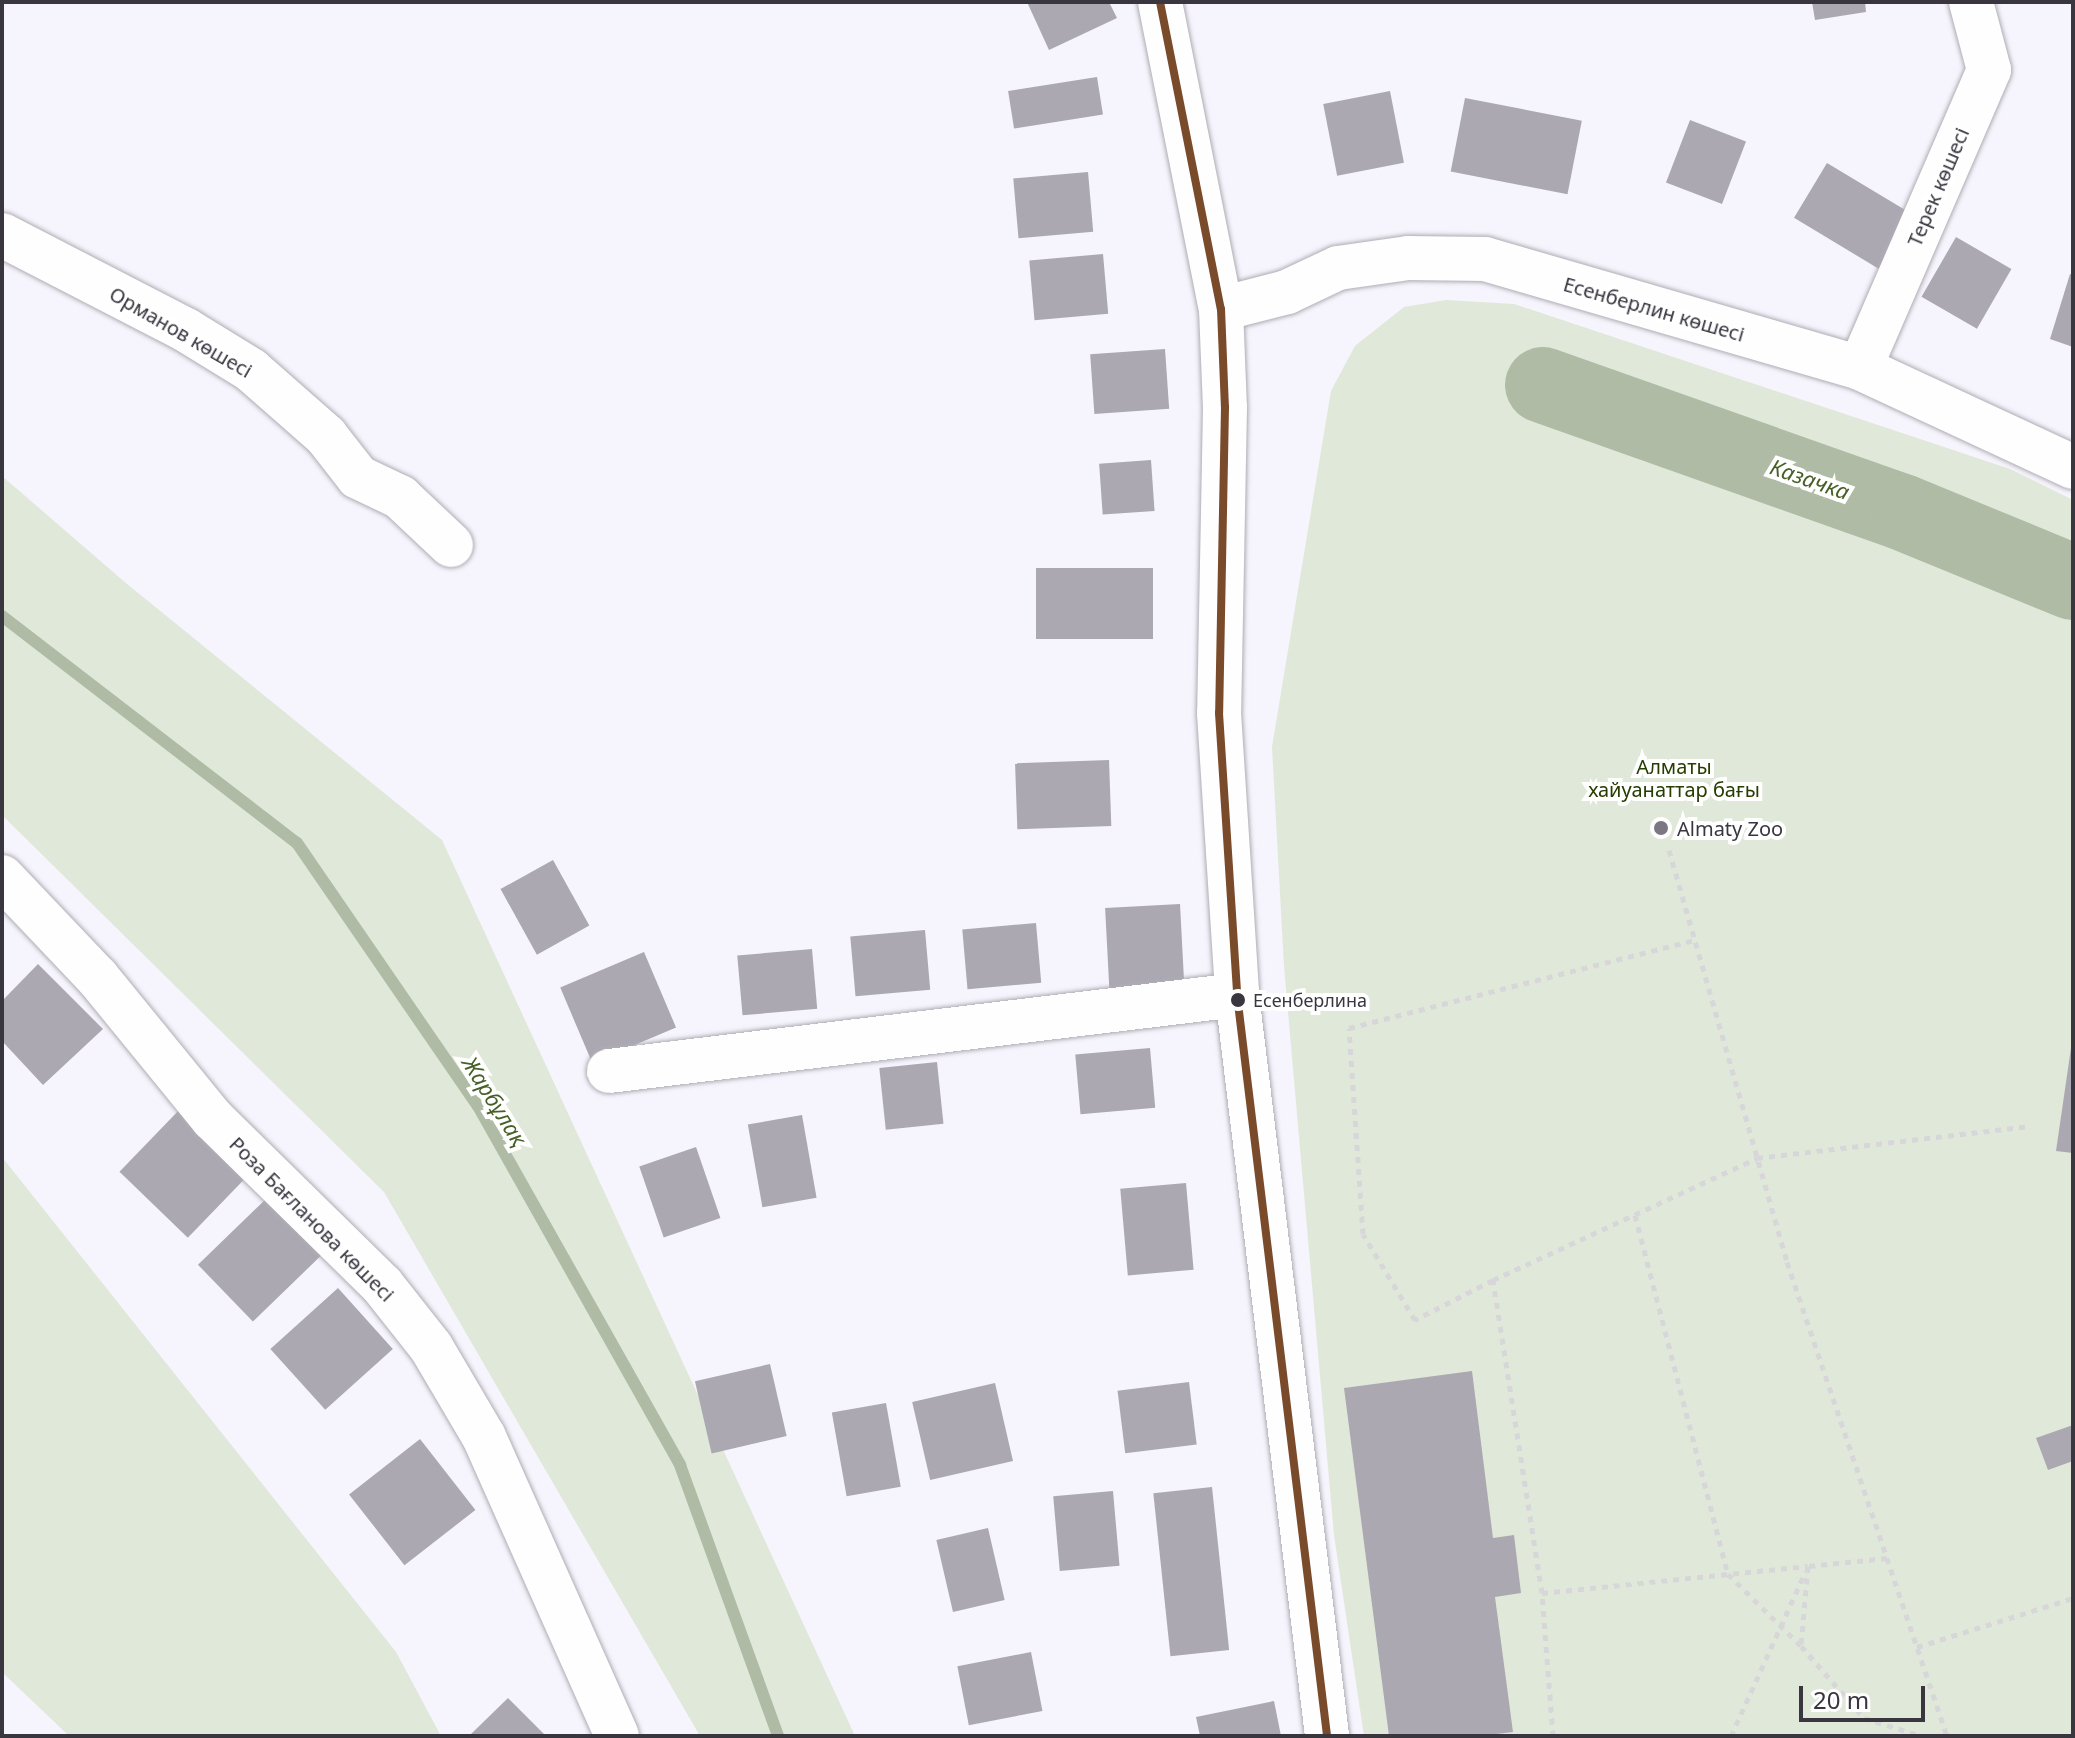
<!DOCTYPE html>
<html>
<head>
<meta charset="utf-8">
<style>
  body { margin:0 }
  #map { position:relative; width:2075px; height:1738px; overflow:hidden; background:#f6f4fc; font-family:"Noto Sans",sans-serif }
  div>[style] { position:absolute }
  .green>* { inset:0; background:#e0e8d9 }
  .stream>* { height:12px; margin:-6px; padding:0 6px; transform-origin:6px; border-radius:6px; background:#afbba4 }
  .river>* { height:76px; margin:-38px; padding:0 38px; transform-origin:38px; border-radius:38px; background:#afbba4 }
  .building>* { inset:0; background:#aba8b2; transform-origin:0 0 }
  .path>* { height:5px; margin-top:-2.5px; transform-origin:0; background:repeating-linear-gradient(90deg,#d7d7d9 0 6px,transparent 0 12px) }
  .roads { filter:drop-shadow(0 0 2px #afadb4) drop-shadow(0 0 2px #afadb4) }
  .minor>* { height:44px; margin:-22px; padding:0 22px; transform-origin:22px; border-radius:22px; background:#fefdff }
  .bus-1>* { height:8px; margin:-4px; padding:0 4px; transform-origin:4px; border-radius:4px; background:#7a4b2a }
  .dots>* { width:22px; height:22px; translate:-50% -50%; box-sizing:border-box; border:4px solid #fff; border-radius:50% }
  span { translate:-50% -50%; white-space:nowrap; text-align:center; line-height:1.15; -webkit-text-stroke:8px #fff; paint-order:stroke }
  .bus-label { font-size:18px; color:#393640 }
  .left { translate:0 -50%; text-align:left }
  .street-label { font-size:20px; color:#393640 }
  .park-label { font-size:20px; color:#273d01 }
  .poi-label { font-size:20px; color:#393640 }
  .water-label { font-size:22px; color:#486028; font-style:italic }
  .frame { position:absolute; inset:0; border:4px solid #393640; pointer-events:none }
  .scale { position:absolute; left:1799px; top:1686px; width:126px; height:36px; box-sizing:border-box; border:4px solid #393640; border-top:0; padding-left:10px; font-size:24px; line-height:28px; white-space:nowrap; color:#393640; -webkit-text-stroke:6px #fff; paint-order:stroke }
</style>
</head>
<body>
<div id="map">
  <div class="green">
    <i style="clip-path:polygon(1446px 300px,1514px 304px,2010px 469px,2073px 500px,2073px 1736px,1364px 1736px,1334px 1535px,1284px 966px,1272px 747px,1331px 391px,1355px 346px,1404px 307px)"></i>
    <i style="clip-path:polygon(2px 476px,127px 584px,442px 840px,855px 1736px,700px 1736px,384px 1192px,2px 815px)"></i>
    <i style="clip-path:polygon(2px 1157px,396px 1652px,441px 1736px,69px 1736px,2px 1672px)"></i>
  </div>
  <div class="stream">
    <i style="left:2px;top:616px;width:372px;rotate:37.6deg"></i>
    <i style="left:297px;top:843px;width:319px;rotate:55.5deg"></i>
    <i style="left:478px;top:1106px;width:412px;rotate:60.6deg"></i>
    <i style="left:680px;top:1465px;width:288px;rotate:70.1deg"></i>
  </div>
  <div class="river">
    <i style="left:1543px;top:385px;width:381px;rotate:19.5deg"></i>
    <i style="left:1902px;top:512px;width:185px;rotate:22.3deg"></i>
  </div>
  <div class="building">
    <i style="clip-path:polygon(1027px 2px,1109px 2px,1117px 18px,1049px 50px)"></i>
    <i style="clip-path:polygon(1812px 2px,1865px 2px,1866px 12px,1815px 20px)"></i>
    <i style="left:1097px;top:77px;width:38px;height:90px;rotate:81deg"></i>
    <i style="left:1390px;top:91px;width:73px;height:68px;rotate:79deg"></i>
    <i style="left:1465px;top:98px;width:119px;height:75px;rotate:11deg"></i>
    <i style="left:1690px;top:120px;width:60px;height:67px;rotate:21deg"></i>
    <i style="left:1827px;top:163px;width:102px;height:64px;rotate:31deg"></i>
    <i style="left:1088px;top:172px;width:60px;height:75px;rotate:85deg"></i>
    <i style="left:1956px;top:237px;width:64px;height:69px;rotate:30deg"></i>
    <i style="left:1103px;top:254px;width:60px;height:74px;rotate:85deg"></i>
    <i style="clip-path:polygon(2070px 274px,2073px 275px,2073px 347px,2050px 339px)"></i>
    <i style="left:1165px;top:349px;width:60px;height:75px;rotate:86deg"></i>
    <i style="left:1151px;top:460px;width:51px;height:52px;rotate:86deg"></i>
    <i style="left:1036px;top:568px;width:117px;height:71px"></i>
    <i style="left:1109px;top:760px;width:66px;height:94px;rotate:88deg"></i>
    <i style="left:553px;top:860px;width:75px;height:60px;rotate:61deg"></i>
    <i style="left:1180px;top:904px;width:84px;height:75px;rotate:87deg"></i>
    <i style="left:1036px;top:923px;width:60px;height:74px;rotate:85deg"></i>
    <i style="left:925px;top:930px;width:60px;height:75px;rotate:85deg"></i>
    <i style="left:812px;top:949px;width:60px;height:75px;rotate:85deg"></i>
    <i style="left:644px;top:952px;width:82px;height:91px;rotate:67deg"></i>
    <i style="clip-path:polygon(38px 964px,103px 1029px,43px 1085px,2px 1041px,2px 1001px)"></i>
    <i style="left:1150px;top:1048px;width:60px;height:75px;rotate:85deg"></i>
    <i style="clip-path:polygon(2071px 1048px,2073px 1048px,2073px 1153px,2056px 1151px)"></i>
    <i style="left:937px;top:1062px;width:62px;height:58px;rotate:84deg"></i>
    <i style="left:182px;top:1107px;width:95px;height:90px;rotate:44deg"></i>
    <i style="left:802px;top:1115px;width:84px;height:55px;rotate:80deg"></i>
    <i style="left:696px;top:1147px;width:75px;height:60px;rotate:71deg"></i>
    <i style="left:1186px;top:1183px;width:87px;height:66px;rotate:85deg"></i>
    <i style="left:267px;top:1198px;width:79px;height:96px;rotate:46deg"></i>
    <i style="left:338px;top:1288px;width:82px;height:91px;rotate:48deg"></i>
    <i style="left:770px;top:1364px;width:74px;height:77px;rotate:77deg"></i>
    <i style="clip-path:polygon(1472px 1371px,1493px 1538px,1514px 1535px,1521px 1593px,1495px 1597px,1513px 1732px,1480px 1736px,1389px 1736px,1344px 1388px)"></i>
    <i style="left:1189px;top:1382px;width:63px;height:72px;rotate:83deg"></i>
    <i style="left:995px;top:1383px;width:80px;height:85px;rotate:77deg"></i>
    <i style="left:886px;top:1403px;width:85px;height:55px;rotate:80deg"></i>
    <i style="clip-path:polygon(2073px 1425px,2073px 1461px,2048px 1470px,2036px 1438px)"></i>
    <i style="left:420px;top:1439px;width:90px;height:90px;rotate:52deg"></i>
    <i style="left:1212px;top:1487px;width:164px;height:59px;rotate:84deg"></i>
    <i style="left:1113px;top:1491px;width:75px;height:60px;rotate:85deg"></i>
    <i style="left:988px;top:1528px;width:74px;height:53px;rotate:77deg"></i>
    <i style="left:1031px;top:1652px;width:60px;height:75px;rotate:79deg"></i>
    <i style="clip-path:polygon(508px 1698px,546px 1736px,469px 1736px)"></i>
    <i style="clip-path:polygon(1274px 1701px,1281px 1736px,1200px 1736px,1196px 1717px)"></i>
  </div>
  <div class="path">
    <i style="left:1669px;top:850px;width:429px;rotate:74deg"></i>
    <i style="left:1787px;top:1262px;width:500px;rotate:71.35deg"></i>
    <i style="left:1635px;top:1215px;width:371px;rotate:75.5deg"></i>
    <i style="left:1728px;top:1574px;width:103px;rotate:44.6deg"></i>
    <i style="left:1493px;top:1280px;width:88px;rotate:152.9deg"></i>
    <i style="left:1415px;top:1320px;width:100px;rotate:-121.2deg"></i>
    <i style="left:1363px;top:1234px;width:206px;rotate:-93.9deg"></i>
    <i style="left:1349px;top:1028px;width:357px;rotate:-14.3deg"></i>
    <i style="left:1887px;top:1558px;width:79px;rotate:174.2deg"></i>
    <i style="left:1808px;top:1566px;width:80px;rotate:95deg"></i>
    <i style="left:1801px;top:1646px;width:96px;rotate:48.8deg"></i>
    <i style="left:1864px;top:1718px;width:61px;rotate:17.2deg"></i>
    <i style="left:1542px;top:1593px;width:317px;rotate:-98.9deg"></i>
    <i style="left:1493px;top:1280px;width:291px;rotate:-24.8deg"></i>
    <i style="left:1757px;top:1158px;width:273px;rotate:-6.7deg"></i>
    <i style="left:1917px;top:1647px;width:164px;rotate:-17.4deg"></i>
    <i style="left:1553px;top:1736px;width:143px;rotate:-94.4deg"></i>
    <i style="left:1542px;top:1593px;width:267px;rotate:-5.8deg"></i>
    <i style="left:1731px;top:1736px;width:181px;rotate:-65.6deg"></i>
  </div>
  <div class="roads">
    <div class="minor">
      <i style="left:1160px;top:2px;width:313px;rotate:78.8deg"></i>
      <i style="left:1221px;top:309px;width:98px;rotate:87.7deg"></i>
      <i style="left:1225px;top:407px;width:306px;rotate:91.1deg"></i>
      <i style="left:1219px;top:713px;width:283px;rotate:86.3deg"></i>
      <i style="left:1237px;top:995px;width:746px;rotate:83.07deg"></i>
      <i style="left:2px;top:235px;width:207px;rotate:27.3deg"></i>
      <i style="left:186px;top:330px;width:76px;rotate:31.6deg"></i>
      <i style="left:251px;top:370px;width:100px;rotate:41.3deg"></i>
      <i style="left:326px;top:436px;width:52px;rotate:52deg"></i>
      <i style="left:358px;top:477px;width:47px;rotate:25.5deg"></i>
      <i style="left:400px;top:497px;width:70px;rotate:43.3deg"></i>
      <i style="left:1221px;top:309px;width:68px;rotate:-14.4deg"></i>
      <i style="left:1287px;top:292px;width:56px;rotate:-25.2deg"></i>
      <i style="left:1338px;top:268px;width:71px;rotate:-8.1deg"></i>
      <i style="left:1408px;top:258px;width:77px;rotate:0.7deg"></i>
      <i style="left:1485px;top:259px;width:391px;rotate:16.2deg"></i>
      <i style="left:1860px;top:368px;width:235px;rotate:24.9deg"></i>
      <i style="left:1860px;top:368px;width:325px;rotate:-66.6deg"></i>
      <i style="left:1989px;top:70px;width:70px;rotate:-104.8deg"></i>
      <i style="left:2px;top:877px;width:138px;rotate:46.5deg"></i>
      <i style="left:97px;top:977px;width:183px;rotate:50.8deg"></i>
      <i style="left:213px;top:1119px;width:237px;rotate:44.5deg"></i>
      <i style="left:382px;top:1285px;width:79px;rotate:51.7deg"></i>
      <i style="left:431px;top:1347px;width:104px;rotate:59.5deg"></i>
      <i style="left:484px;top:1437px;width:327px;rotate:66deg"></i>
      <i style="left:609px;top:1071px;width:633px;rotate:-6.9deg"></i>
    </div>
  </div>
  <div class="bus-1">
    <i style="left:1160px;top:2px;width:313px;rotate:78.8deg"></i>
    <i style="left:1221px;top:309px;width:98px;rotate:87.7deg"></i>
    <i style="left:1225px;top:407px;width:306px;rotate:91.1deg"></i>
    <i style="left:1219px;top:713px;width:283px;rotate:86.3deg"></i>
    <i style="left:1237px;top:995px;width:746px;rotate:83.07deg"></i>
  </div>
  <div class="dots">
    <i style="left:1661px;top:828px;background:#7b7882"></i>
    <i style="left:1238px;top:1000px;background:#393640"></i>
  </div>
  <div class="bus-label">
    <span class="left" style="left:1253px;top:1000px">Есенберлина</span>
  </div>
  <div class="street-label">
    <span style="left:1938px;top:187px;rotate:-67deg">Терек көшесі</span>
    <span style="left:1654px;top:309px;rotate:16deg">Есенберлин көшесі</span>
    <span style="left:181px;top:332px;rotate:30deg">Орманов көшесі</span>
    <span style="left:312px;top:1219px;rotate:45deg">Роза Бағланова көшесі</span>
  </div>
  <div class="park-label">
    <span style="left:1674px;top:778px">Алматы<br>хайуанаттар бағы</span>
  </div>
  <div class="poi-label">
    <span class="left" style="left:1677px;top:828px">Almaty Zoo</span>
  </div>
  <div class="water-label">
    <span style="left:1810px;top:479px;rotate:19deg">Казачка</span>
    <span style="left:495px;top:1101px;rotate:58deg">Жарбұлақ</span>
  </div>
  <div class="frame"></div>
  <div class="scale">20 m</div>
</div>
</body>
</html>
